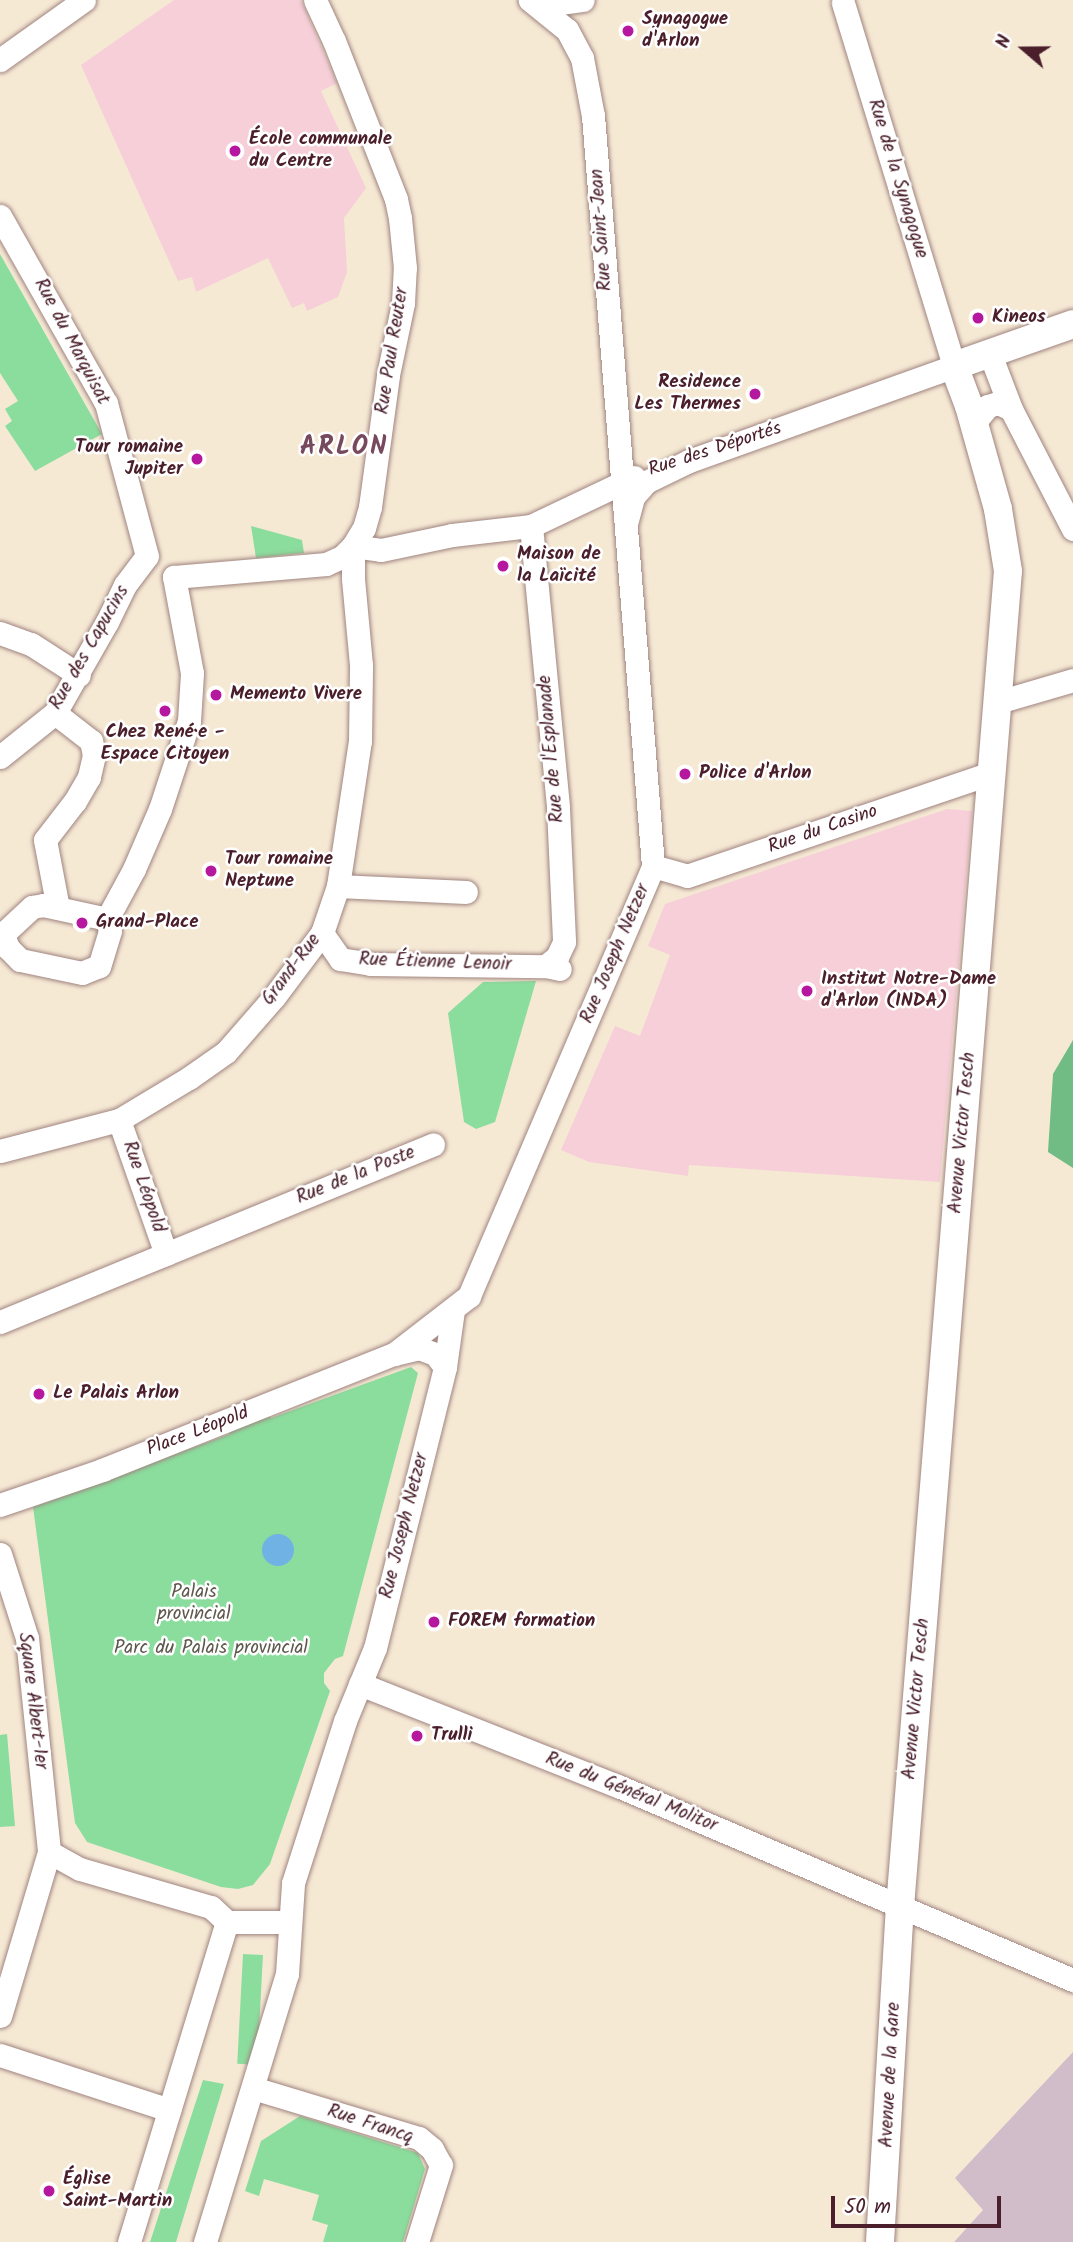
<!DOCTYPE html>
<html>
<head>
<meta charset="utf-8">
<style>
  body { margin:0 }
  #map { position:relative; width:1073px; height:2242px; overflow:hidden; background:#f6e9d4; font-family:Kalam,sans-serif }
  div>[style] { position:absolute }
  .built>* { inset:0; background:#f6cfd8 }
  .industrial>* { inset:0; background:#d1bdca }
  .green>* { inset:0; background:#8bdd9d; transform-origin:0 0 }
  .forest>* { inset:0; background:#70bc84 }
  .water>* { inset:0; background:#71b2e5 }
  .round { border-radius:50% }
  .roads { filter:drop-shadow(0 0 2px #a08480) drop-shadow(0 0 2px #a08480) }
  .minor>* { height:23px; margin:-11.5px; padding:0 11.5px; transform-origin:11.5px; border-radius:11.5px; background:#fff }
  .major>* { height:28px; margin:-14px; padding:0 14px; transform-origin:14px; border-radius:14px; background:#fff }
  .dots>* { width:19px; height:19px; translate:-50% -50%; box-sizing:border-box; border:4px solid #fff; border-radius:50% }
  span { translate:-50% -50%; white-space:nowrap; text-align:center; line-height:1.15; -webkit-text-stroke:5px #fff; paint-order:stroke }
  .poi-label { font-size:19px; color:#4a1f2b; font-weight:700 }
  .left { translate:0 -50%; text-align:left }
  .right { translate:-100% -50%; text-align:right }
  .street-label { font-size:19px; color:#4a1f2b }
  .park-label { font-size:19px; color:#5e584d }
  .district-label { font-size:26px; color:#76495d; font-weight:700; letter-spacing:2px }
  .north { position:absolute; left:989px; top:14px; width:70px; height:70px; -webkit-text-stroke:5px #fff; paint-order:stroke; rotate:290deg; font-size:19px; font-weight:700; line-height:28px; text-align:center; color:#4a1f2b }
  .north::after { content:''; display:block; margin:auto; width:24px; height:32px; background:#4a1f2b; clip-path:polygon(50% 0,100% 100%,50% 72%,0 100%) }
  .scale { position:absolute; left:831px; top:2196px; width:170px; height:32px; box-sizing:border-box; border:4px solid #4a1f2b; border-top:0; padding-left:9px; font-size:21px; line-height:24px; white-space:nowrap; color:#4a1f2b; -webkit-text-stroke:5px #fff; paint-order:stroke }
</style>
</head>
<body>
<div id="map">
  <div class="built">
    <i style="clip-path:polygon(174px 0,301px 0,337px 83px,321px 91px,366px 188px,344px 218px,347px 272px,338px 297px,307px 311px,304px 303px,292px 308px,268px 258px,196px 292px,192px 277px,178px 281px,81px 65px)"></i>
    <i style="clip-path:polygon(947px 809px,972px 811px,940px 1182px,689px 1165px,688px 1176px,589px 1162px,561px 1150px,615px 1026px,640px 1036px,670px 955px,648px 946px,665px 904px)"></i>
  </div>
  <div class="industrial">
    <i style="clip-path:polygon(1073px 2052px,1073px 2242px,954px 2242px,983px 2210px,955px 2178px)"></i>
  </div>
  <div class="green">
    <i style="clip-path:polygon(0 254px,102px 434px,35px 471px,5px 426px,12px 421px,5px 409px,18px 401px,0 373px)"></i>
    <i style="clip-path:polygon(251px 526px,302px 540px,304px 553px,256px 558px)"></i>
    <i style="clip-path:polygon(536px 981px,495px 1122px,476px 1129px,464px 1122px,448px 1013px,483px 982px)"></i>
    <i style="clip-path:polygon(411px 1367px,418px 1373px,343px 1656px,335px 1659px,324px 1673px,324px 1683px,330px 1691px,270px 1864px,253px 1885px,238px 1889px,221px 1887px,87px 1842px,75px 1823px,33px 1507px,230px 1434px,229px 1431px,256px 1420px,269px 1416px,271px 1418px)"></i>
    <i style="clip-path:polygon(7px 1734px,15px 1826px,0 1827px,0 1735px)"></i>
    <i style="left:243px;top:1954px;width:20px;height:110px;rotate:3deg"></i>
    <i style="clip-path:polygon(203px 2080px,224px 2084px,176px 2242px,150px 2242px)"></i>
    <i style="clip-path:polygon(300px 2116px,418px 2153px,425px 2169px,403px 2242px,323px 2242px,328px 2225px,312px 2220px,319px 2195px,264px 2179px,259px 2196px,245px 2191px,261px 2141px)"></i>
  </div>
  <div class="forest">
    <i style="clip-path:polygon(1073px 1040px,1073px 1168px,1048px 1152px,1053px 1074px)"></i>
  </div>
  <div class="water">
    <i class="round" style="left:262px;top:1534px;width:32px;height:32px"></i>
  </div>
  <div class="roads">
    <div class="minor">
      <i style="left:539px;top:6px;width:44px;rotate:-7.8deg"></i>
      <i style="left:0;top:60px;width:103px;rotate:-35.5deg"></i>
      <i style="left:0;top:216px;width:215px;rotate:60.5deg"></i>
      <i style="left:106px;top:403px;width:158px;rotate:75deg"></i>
      <i style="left:990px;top:354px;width:59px;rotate:69.1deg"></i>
      <i style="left:1011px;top:409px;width:135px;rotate:62.7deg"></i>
      <i style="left:974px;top:423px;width:22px;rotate:-51deg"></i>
      <i style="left:988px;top:406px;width:10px;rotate:-17deg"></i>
      <i style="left:998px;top:403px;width:14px;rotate:25deg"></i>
      <i style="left:627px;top:520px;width:24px;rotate:-75deg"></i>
      <i style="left:633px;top:497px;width:20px;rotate:-49deg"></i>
      <i style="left:646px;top:482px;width:48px;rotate:-26deg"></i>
      <i style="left:689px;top:461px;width:282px;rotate:-19.7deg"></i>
      <i style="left:954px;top:366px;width:380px;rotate:-107deg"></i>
      <i style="left:531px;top:526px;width:283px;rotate:84.5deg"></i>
      <i style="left:558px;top:808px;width:134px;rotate:87.4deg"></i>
      <i style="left:564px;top:942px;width:17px;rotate:115deg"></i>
      <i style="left:557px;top:957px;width:14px;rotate:141deg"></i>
      <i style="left:353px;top:546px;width:28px;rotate:8deg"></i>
      <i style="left:381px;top:550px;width:73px;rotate:-11.9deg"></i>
      <i style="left:452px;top:535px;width:80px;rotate:-6.5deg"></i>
      <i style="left:531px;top:526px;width:114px;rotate:-25.4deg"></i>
      <i style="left:174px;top:577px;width:153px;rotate:-4.9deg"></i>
      <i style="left:326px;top:564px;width:17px;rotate:-24deg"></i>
      <i style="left:342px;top:557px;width:16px;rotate:-45deg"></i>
      <i style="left:353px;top:546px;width:21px;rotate:-59deg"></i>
      <i style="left:364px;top:528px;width:22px;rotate:-74deg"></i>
      <i style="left:370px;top:507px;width:133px;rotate:-82.2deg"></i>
      <i style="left:388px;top:375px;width:74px;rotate:-78.2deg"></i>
      <i style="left:403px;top:303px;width:35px;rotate:-87deg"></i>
      <i style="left:405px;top:268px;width:50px;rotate:-95.7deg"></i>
      <i style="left:400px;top:218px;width:19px;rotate:-102deg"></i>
      <i style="left:396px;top:199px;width:170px;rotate:-111.4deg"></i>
      <i style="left:334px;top:41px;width:45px;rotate:-114.9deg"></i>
      <i style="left:0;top:633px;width:33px;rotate:20deg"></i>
      <i style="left:31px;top:644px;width:57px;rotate:32.9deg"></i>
      <i style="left:998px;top:702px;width:78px;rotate:-16.3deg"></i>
      <i style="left:55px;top:713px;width:46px;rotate:37.9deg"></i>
      <i style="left:91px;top:741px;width:14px;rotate:78deg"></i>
      <i style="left:94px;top:755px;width:23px;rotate:103deg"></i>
      <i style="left:89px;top:777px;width:28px;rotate:120deg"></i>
      <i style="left:75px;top:801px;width:49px;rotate:127.6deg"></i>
      <i style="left:45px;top:840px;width:69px;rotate:79.2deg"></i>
      <i style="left:0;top:757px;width:70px;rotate:-38.7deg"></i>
      <i style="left:55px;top:713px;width:105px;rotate:-60.3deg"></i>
      <i style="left:107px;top:622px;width:41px;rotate:-64.1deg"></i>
      <i style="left:125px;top:585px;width:36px;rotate:-53deg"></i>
      <i style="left:653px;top:866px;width:35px;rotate:16deg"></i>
      <i style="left:687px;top:876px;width:322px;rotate:-18.7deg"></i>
      <i style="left:338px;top:886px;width:128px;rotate:2.7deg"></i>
      <i style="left:43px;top:905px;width:66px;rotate:12.3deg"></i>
      <i style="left:107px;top:919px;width:12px;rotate:76deg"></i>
      <i style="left:110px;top:931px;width:37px;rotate:107deg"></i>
      <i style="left:99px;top:966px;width:18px;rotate:158deg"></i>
      <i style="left:82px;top:973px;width:63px;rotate:-168.2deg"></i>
      <i style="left:20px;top:960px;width:17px;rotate:-135deg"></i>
      <i style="left:8px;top:948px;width:15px;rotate:-110deg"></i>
      <i style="left:3px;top:934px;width:40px;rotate:-43deg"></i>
      <i style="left:32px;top:907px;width:11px;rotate:-10deg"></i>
      <i style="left:107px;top:919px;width:57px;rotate:-61.6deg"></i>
      <i style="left:134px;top:869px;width:65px;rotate:-66.6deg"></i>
      <i style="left:160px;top:809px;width:93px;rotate:-71.8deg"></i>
      <i style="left:189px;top:721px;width:48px;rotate:-86.4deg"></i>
      <i style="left:192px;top:673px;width:98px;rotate:-100.6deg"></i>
      <i style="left:322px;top:933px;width:32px;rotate:55deg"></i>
      <i style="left:340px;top:959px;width:30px;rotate:9deg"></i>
      <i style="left:370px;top:964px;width:176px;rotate:0.7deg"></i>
      <i style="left:546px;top:966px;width:14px;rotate:12deg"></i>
      <i style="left:119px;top:1120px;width:142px;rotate:70.7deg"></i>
      <i style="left:0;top:1151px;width:123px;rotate:-14.6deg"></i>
      <i style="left:119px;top:1120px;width:82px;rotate:-31deg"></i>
      <i style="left:189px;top:1078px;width:45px;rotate:-35.1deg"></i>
      <i style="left:226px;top:1052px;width:73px;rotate:-48.9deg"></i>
      <i style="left:274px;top:997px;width:80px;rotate:-53.1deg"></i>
      <i style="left:322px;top:933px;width:50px;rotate:-71.2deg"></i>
      <i style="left:338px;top:886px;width:147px;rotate:-81.4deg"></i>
      <i style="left:360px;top:741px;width:76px;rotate:-89.2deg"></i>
      <i style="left:361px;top:665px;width:87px;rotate:-95.3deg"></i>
      <i style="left:353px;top:578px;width:32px;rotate:-90deg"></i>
      <i style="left:0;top:1322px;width:468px;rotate:-22.3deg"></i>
      <i style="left:394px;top:1354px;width:95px;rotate:-37.7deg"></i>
      <i style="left:469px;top:1296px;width:468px;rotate:-66.8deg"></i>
      <i style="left:653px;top:866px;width:752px;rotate:-94.57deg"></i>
      <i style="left:593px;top:116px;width:59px;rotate:-100.7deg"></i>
      <i style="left:582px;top:58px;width:32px;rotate:-118deg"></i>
      <i style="left:567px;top:30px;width:48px;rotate:-141deg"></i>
      <i style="left:0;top:1505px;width:108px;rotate:-18.9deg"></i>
      <i style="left:102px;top:1470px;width:314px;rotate:-21.7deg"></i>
      <i style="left:394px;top:1354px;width:26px;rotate:-13deg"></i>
      <i style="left:419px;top:1348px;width:17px;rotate:21deg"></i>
      <i style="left:435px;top:1354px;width:16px;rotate:52deg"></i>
      <i style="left:0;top:1554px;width:88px;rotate:72.2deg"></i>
      <i style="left:27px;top:1638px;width:215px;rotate:84.1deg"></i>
      <i style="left:49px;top:1852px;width:171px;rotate:106.6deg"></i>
      <i style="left:360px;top:1684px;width:277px;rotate:21.6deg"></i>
      <i style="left:618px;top:1786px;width:495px;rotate:23.1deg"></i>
      <i style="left:49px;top:1852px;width:35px;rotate:29deg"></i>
      <i style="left:80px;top:1869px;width:136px;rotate:16.2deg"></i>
      <i style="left:211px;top:1907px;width:22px;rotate:43deg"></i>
      <i style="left:227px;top:1922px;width:62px"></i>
      <i style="left:0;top:2055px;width:178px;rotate:18deg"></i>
      <i style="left:253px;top:2088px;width:173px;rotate:16.8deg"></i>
      <i style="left:419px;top:2138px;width:17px;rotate:40deg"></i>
      <i style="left:432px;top:2149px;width:18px;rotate:61deg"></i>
      <i style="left:441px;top:2165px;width:81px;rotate:107.3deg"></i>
      <i style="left:129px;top:2242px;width:335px;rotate:-73deg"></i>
      <i style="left:205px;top:2242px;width:280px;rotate:-73deg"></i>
      <i style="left:287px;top:1974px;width:91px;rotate:-86.2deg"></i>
      <i style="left:293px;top:1883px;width:170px;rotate:-72.2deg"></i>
      <i style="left:345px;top:1721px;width:79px;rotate:-67.7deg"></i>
      <i style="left:375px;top:1648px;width:290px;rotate:-76deg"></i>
      <i style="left:445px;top:1367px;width:58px;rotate:-82deg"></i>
    </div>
    <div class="major">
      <i style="left:880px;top:2242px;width:336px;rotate:-86.6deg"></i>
      <i style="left:900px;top:1907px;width:1340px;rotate:-85.38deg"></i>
      <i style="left:1008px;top:571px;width:63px;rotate:-99.2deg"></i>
      <i style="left:998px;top:509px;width:107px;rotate:-105.7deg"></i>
      <i style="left:969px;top:406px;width:43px;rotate:-110.6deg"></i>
      <i style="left:954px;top:366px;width:126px;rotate:-19.4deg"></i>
    </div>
  </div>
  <div class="dots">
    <i style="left:628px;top:31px;background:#b5179e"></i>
    <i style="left:235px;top:151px;background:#b5179e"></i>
    <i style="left:978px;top:318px;background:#b5179e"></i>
    <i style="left:755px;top:394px;background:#b5179e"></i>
    <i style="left:197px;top:459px;background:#b5179e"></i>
    <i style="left:503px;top:566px;background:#b5179e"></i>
    <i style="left:216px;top:695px;background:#b5179e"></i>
    <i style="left:165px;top:711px;background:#b5179e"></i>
    <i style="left:685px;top:774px;background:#b5179e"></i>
    <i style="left:211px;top:871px;background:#b5179e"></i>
    <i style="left:82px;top:923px;background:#b5179e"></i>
    <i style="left:807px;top:991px;background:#b5179e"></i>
    <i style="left:39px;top:1394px;background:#b5179e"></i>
    <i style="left:434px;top:1622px;background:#b5179e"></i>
    <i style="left:417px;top:1736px;background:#b5179e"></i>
    <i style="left:49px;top:2191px;background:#b5179e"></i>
  </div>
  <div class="poi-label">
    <span class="left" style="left:642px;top:31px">Synagogue<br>d'Arlon</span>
    <span class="left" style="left:249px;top:151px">École communale<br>du Centre</span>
    <span class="left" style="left:992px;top:318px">Kineos</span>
    <span class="right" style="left:741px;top:394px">Residence<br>Les Thermes</span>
    <span class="right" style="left:183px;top:459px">Tour romaine<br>Jupiter</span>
    <span class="left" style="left:517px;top:566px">Maison de<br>la Laïcité</span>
    <span class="left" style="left:230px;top:695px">Memento Vivere</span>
    <span style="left:165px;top:744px">Chez René·e -<br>Espace Citoyen</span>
    <span class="left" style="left:699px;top:774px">Police d'Arlon</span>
    <span class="left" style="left:225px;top:871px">Tour romaine<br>Neptune</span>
    <span class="left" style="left:96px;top:923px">Grand-Place</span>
    <span class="left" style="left:821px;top:991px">Institut Notre-Dame<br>d'Arlon (INDA)</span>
    <span class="left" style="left:53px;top:1394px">Le Palais Arlon</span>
    <span class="left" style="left:448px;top:1622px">FOREM formation</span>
    <span class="left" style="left:431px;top:1736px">Trulli</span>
    <span class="left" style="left:63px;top:2191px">Église<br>Saint-Martin</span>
  </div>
  <div class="street-label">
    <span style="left:897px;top:179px;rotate:73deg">Rue de la Synagogue</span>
    <span style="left:602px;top:230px;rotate:-94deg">Rue Saint-Jean</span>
    <span style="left:71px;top:342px;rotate:62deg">Rue du Marquisat</span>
    <span style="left:393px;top:351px;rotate:-81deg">Rue Paul Reuter</span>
    <span style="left:715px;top:450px;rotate:-18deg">Rue des Déportés</span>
    <span style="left:90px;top:648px;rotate:-60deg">Rue des Capucins</span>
    <span style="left:552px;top:749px;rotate:-95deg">Rue de l'Esplanade</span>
    <span style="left:823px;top:830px;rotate:-19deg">Rue du Casino</span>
    <span style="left:616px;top:954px;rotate:-67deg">Rue Joseph Netzer</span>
    <span style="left:435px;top:963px;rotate:2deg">Rue Étienne Lenoir</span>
    <span style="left:292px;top:970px;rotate:-53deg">Grand-Rue</span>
    <span style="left:963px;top:1133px;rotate:-85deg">Avenue Victor Tesch</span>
    <span style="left:356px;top:1176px;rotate:-22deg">Rue de la Poste</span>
    <span style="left:143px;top:1187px;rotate:71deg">Rue Léopold</span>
    <span style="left:198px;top:1432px;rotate:-21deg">Place Léopold</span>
    <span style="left:405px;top:1526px;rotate:-76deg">Rue Joseph Netzer</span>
    <span style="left:917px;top:1699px;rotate:-85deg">Avenue Victor Tesch</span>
    <span style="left:32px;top:1701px;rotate:83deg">Square Albert-1er</span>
    <span style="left:631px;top:1793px;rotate:22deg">Rue du Général Molitor</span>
    <span style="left:891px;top:2075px;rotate:-87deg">Avenue de la Gare</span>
    <span style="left:370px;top:2125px;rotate:18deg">Rue Francq</span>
  </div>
  <div class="park-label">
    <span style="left:194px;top:1604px">Palais<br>provincial</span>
    <span style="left:211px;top:1649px">Parc du Palais provincial</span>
  </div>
  <div class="district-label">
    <span style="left:344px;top:448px">ARLON</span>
  </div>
  <div class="north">N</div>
  <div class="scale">50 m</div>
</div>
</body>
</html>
